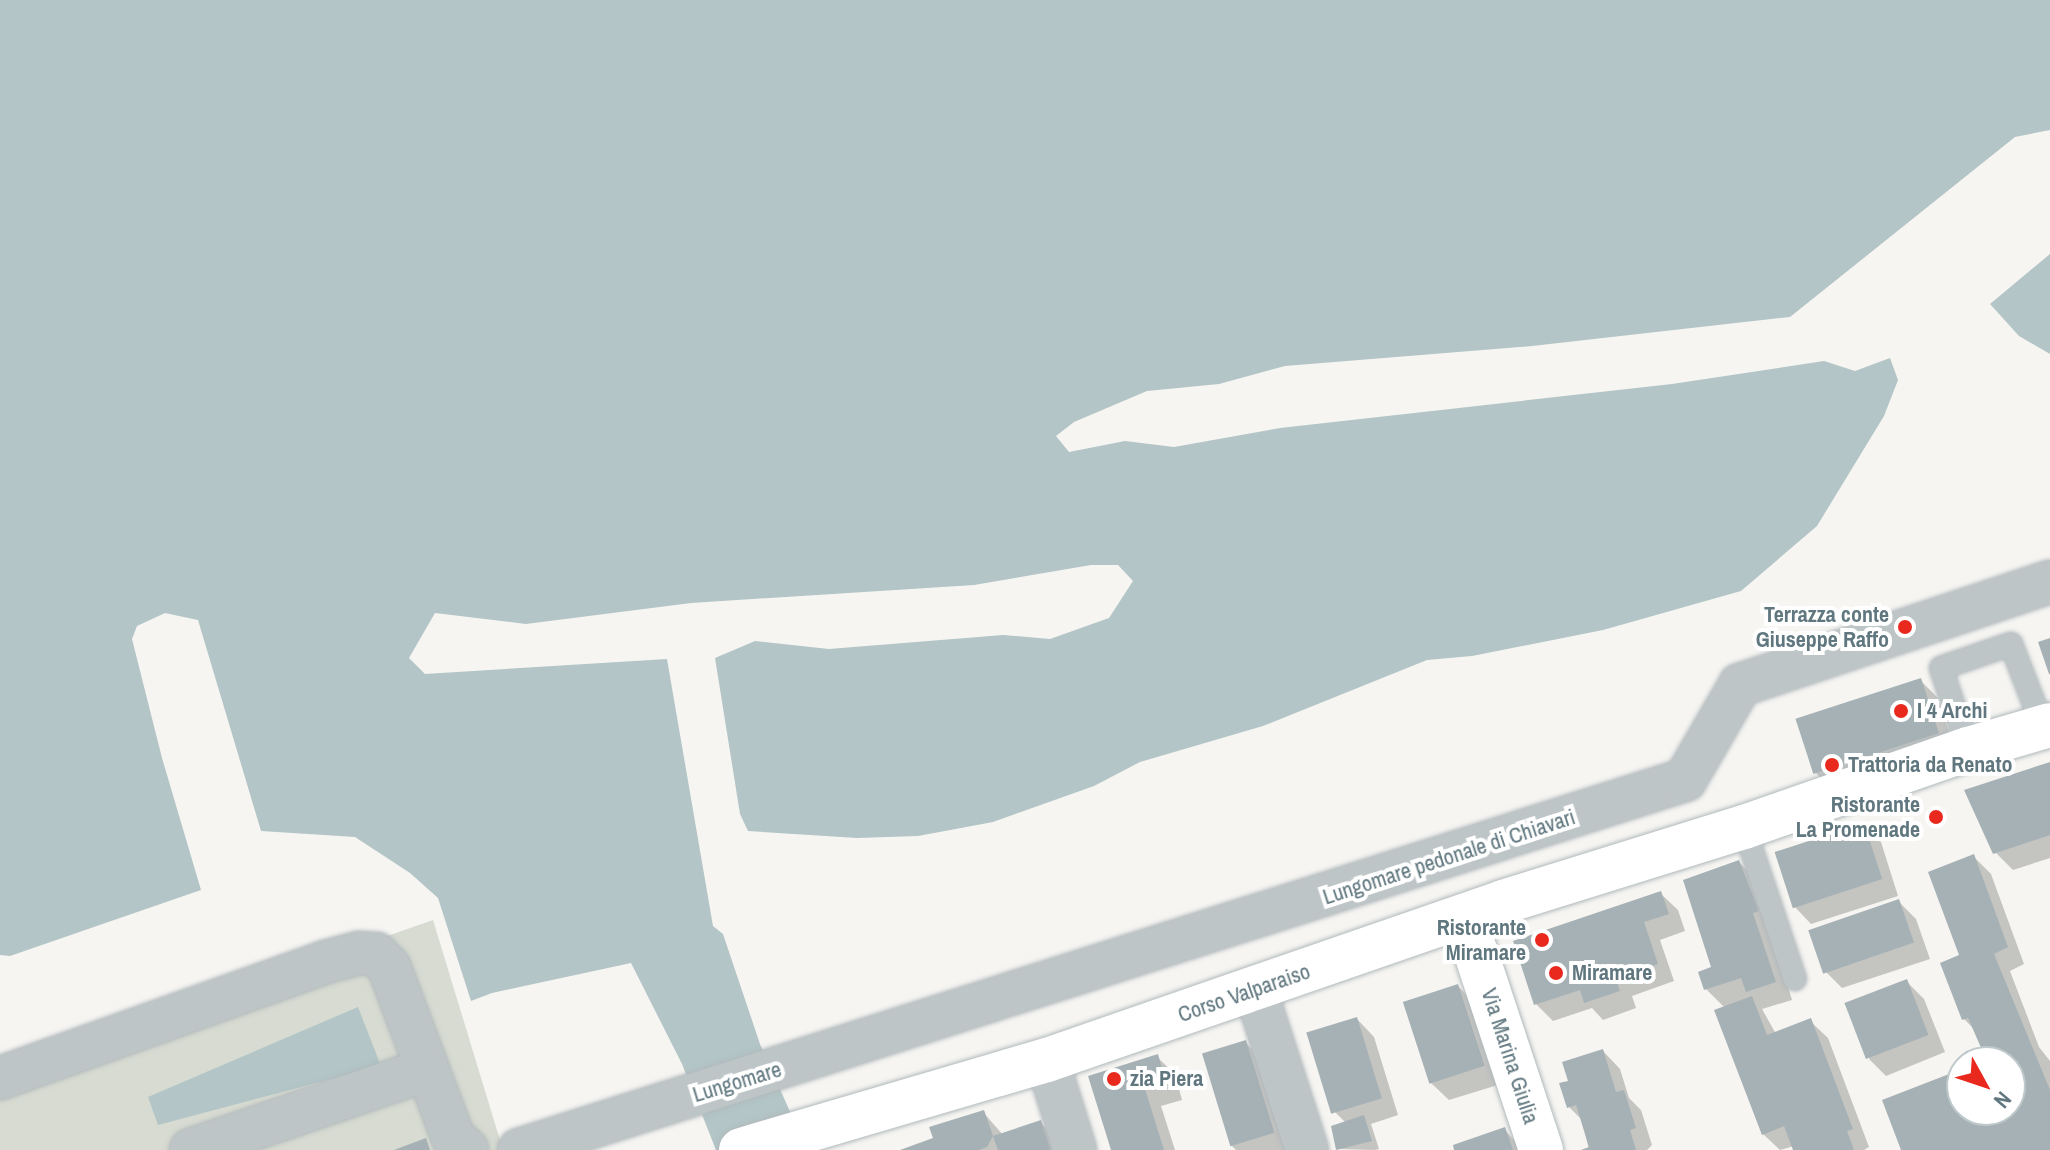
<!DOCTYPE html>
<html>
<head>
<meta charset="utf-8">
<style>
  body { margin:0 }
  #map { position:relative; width:2050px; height:1150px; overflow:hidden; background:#f6f5f2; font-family:"Archivo Narrow",sans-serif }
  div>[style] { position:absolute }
  .green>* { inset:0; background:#d7dbd1 }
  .water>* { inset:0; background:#b3c5c6 }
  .shadow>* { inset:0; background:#0003 }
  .building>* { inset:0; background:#a6b1b5; transform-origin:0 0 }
  .roads { filter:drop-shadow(0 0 2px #b1b9bc) drop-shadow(0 0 2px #b1b9bc) }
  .lane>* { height:22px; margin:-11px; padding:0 11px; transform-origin:11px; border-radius:11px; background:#bec5c7 }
  .street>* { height:42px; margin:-21px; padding:0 21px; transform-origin:21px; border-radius:21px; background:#bec5c7 }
  .secondary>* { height:44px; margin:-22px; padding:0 22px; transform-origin:22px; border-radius:22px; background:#fff }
  .dots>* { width:22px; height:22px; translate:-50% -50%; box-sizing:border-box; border:4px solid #fff; border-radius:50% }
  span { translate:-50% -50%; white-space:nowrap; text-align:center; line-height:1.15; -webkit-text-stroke:8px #fff; paint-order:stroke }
  .poi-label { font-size:22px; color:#60777f; font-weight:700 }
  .right { translate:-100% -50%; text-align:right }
  .left { translate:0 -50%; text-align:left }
  .street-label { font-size:22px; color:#60777f }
  .north { position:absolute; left:1946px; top:1046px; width:80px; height:80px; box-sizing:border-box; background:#fff; border:2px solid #bfc9cc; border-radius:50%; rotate:130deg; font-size:22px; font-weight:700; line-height:32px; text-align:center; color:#60777f }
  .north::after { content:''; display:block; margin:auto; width:28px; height:36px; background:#ea291e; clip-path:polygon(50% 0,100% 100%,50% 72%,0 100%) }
</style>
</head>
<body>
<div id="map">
  <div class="green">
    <i style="clip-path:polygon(433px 920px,503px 1150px,0 1150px,0 1071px)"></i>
  </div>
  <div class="water">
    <i style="clip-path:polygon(0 0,2050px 0,2050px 130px,2015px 137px,1790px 317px,1532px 346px,1285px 366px,1219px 384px,1147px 391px,1074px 422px,1056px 436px,1069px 452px,1125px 441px,1174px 447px,1280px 428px,1672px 384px,1824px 361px,1855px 371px,1890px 358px,1898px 380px,1884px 416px,1817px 526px,1741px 591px,1603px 630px,1472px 656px,1427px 660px,1263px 726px,1140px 762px,1094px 786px,993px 822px,918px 836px,857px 838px,748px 831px,740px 814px,715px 658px,755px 641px,829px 649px,1003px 635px,1050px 639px,1109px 618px,1133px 581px,1118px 565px,1091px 565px,974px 585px,691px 603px,526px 624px,435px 613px,409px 658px,425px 674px,667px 659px,713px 926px,723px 934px,760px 1044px,807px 1150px,716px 1150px,682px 1064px,631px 963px,492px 993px,471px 1001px,438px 898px,410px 873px,355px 837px,261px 831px,198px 620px,165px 613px,137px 626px,132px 639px,162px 758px,201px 890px,10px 956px,0 955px)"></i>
    <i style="clip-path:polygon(2050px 254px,2050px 354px,2019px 336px,1990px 304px)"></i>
    <i style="clip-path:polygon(358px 1007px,381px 1066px,158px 1125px,148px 1097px)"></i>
  </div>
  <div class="shadow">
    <i style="clip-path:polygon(1920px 680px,1938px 698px,1955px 751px,1833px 791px,1816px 773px)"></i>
    <i style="clip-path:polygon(2050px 764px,2050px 858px,2013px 870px,1995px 852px)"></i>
    <i style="clip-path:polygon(1864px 825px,1881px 842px,1898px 896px,1811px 924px,1794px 906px)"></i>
    <i style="clip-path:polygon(1973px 856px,1991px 874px,2024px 964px,2010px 971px,2039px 1047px,2050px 1061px,2050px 1150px,1904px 1150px,1962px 1071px,1962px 1110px,2010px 1110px,2010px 1062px,1984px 1062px,1989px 1060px,1975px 1030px,1964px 1019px,1962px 956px)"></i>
    <i style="clip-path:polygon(1739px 862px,1756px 880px,1792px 1000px,1762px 1009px,1776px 1034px,1810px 1021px,1828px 1038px,1869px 1147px,1864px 1150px,1796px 1150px,1794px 1146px,1780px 1150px,1763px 1134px,1725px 1008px,1706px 989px,1714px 969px)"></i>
    <i style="clip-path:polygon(1660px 893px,1678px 910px,1685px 931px,1660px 940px,1674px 981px,1632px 996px,1636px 1008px,1603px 1020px,1592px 1008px,1553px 1021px,1536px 1004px)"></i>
    <i style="clip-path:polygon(1899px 902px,1916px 919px,1930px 959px,1842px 988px,1824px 970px)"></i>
    <i style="clip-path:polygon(1907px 982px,1924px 999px,1945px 1052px,1886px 1076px,1869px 1059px)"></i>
    <i style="clip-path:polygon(1458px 986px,1475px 1004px,1501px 1084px,1449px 1100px,1431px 1083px)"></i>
    <i style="clip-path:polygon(1357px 1019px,1374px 1037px,1398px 1115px,1371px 1124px,1379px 1149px,1375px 1150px,1337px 1149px,1346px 1123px,1335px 1112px)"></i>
    <i style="clip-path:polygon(1245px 1042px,1263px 1060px,1291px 1150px,1236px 1150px,1232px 1146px)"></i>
    <i style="clip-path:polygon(1603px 1051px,1620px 1069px,1629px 1098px,1641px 1110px,1652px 1145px,1647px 1150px,1589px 1150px,1582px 1120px,1569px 1107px,1570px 1082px)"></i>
    <i style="clip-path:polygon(1157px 1057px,1175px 1074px,1182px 1100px,1161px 1106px,1175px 1150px,1114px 1150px)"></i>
    <i style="clip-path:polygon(983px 1112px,1003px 1135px,1040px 1122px,1058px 1139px,1061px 1150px,905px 1150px,935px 1140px)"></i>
    <i style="clip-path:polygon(1505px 1130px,1523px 1150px,1457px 1150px)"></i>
  </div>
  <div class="building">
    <i style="clip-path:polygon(2050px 638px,2050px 674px,2049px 674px,2038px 642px)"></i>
    <i style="left:1921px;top:678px;width:58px;height:132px;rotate:72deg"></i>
    <i style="clip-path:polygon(2050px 762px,2050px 835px,1993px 854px,1964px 790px)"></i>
    <i style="left:1864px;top:823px;width:59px;height:94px;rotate:72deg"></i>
    <i style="clip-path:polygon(1974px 854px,2008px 947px,1994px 954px,2050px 1090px,2050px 1150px,1901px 1150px,1882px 1100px,1962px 1069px,1962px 1110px,2010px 1110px,2010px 1062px,1979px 1062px,1986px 1059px,1968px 1018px,1962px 1020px,1940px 963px,1959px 955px,1928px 872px)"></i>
    <i style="clip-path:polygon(1739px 860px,1759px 911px,1753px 913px,1776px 982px,1746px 992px,1741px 978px,1704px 990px,1698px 972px,1711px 967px,1683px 880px)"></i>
    <i style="clip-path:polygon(1661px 891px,1669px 914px,1644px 922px,1658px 964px,1616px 979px,1620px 991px,1584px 1003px,1580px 990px,1534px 1005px,1513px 941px)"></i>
    <i style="left:1899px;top:899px;width:46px;height:96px;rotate:71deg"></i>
    <i style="left:1907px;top:979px;width:60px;height:67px;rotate:69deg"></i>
    <i style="left:1458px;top:984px;width:86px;height:58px;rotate:72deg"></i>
    <i style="clip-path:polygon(1752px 996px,1767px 1035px,1811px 1018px,1853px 1129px,1847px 1131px,1854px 1150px,1793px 1150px,1784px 1126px,1762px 1135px,1714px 1010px)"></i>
    <i style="left:1357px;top:1017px;width:85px;height:53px;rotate:73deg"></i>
    <i style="left:1246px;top:1040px;width:97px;height:46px;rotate:73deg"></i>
    <i style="clip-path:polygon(1603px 1049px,1616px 1092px,1624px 1090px,1636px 1128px,1630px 1130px,1636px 1150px,1581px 1150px,1589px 1147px,1576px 1105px,1567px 1108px,1559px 1083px,1568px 1081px,1562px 1062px)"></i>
    <i style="clip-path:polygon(1158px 1054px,1166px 1083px,1145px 1089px,1164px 1150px,1111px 1150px,1088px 1076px)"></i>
    <i style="clip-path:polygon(984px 1110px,993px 1136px,1041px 1120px,1051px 1150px,998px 1150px,993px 1136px,987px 1147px,979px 1150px,900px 1150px,933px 1138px,929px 1127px)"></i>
    <i style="clip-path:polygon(1364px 1115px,1372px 1141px,1336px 1150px,1331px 1126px)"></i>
    <i style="clip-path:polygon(1505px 1127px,1513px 1150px,1454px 1150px,1453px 1145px)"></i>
    <i style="clip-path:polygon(426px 1138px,430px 1150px,394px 1150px)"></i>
  </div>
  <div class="roads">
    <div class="lane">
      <i style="left:1968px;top:749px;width:85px;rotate:-108.4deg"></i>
      <i style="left:1941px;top:668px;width:74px;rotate:-18.9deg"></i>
      <i style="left:2011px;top:644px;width:89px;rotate:68.9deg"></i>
      <i style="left:1744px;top:827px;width:160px;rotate:71.5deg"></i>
    </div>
    <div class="street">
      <i style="left:1255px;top:989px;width:169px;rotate:72.1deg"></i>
      <i style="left:1047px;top:1060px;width:94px;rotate:72.7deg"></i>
      <i style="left:0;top:1078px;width:345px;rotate:-19.6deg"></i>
      <i style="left:325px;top:962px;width:35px;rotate:-15deg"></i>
      <i style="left:359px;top:953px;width:17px;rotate:3deg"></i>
      <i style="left:376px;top:954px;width:18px;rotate:45deg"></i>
      <i style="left:389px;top:967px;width:182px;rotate:69.4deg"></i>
      <i style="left:453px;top:1137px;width:19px;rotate:43deg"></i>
      <i style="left:191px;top:1150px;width:250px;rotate:-18.9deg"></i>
      <i style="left:519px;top:1150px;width:1223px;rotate:-17.61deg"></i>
      <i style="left:1685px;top:780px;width:110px;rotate:-59.9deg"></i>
      <i style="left:1740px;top:685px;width:327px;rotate:-18.4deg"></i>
    </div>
    <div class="secondary">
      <i style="left:1464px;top:917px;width:245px;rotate:71.7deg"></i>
      <i style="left:741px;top:1150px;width:319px;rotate:-16.4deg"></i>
      <i style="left:1047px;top:1060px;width:483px;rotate:-19.1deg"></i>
      <i style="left:1503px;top:902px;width:252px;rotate:-17.3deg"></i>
      <i style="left:1744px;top:827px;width:237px;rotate:-19.2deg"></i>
      <i style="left:1968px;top:749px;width:85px;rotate:-16.3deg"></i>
    </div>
  </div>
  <div class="dots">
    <i style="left:1905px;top:627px;background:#ea291e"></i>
    <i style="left:1901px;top:711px;background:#ea291e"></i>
    <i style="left:1832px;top:765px;background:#ea291e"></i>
    <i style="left:1936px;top:817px;background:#ea291e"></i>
    <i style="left:1542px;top:940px;background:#ea291e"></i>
    <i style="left:1556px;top:973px;background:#ea291e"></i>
    <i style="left:1114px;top:1079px;background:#ea291e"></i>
  </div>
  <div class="poi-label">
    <span class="right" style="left:1889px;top:627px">Terrazza conte<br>Giuseppe Raffo</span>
    <span class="left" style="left:1917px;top:711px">I 4 Archi</span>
    <span class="left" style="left:1848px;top:765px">Trattoria da Renato</span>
    <span class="right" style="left:1920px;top:817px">Ristorante<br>La Promenade</span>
    <span class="right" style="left:1526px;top:940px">Ristorante<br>Miramare</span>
    <span class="left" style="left:1572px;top:973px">Miramare</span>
    <span class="left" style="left:1130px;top:1079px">zia Piera</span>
  </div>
  <div class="street-label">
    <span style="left:1449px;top:857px;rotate:-18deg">Lungomare pedonale di Chiavari</span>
    <span style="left:1244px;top:993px;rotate:-19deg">Corso Valparaiso</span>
    <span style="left:1510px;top:1056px;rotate:72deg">Via Marina Giulia</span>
    <span style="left:737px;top:1082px;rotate:-17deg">Lungomare</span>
  </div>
  <div class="north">N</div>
</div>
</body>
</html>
